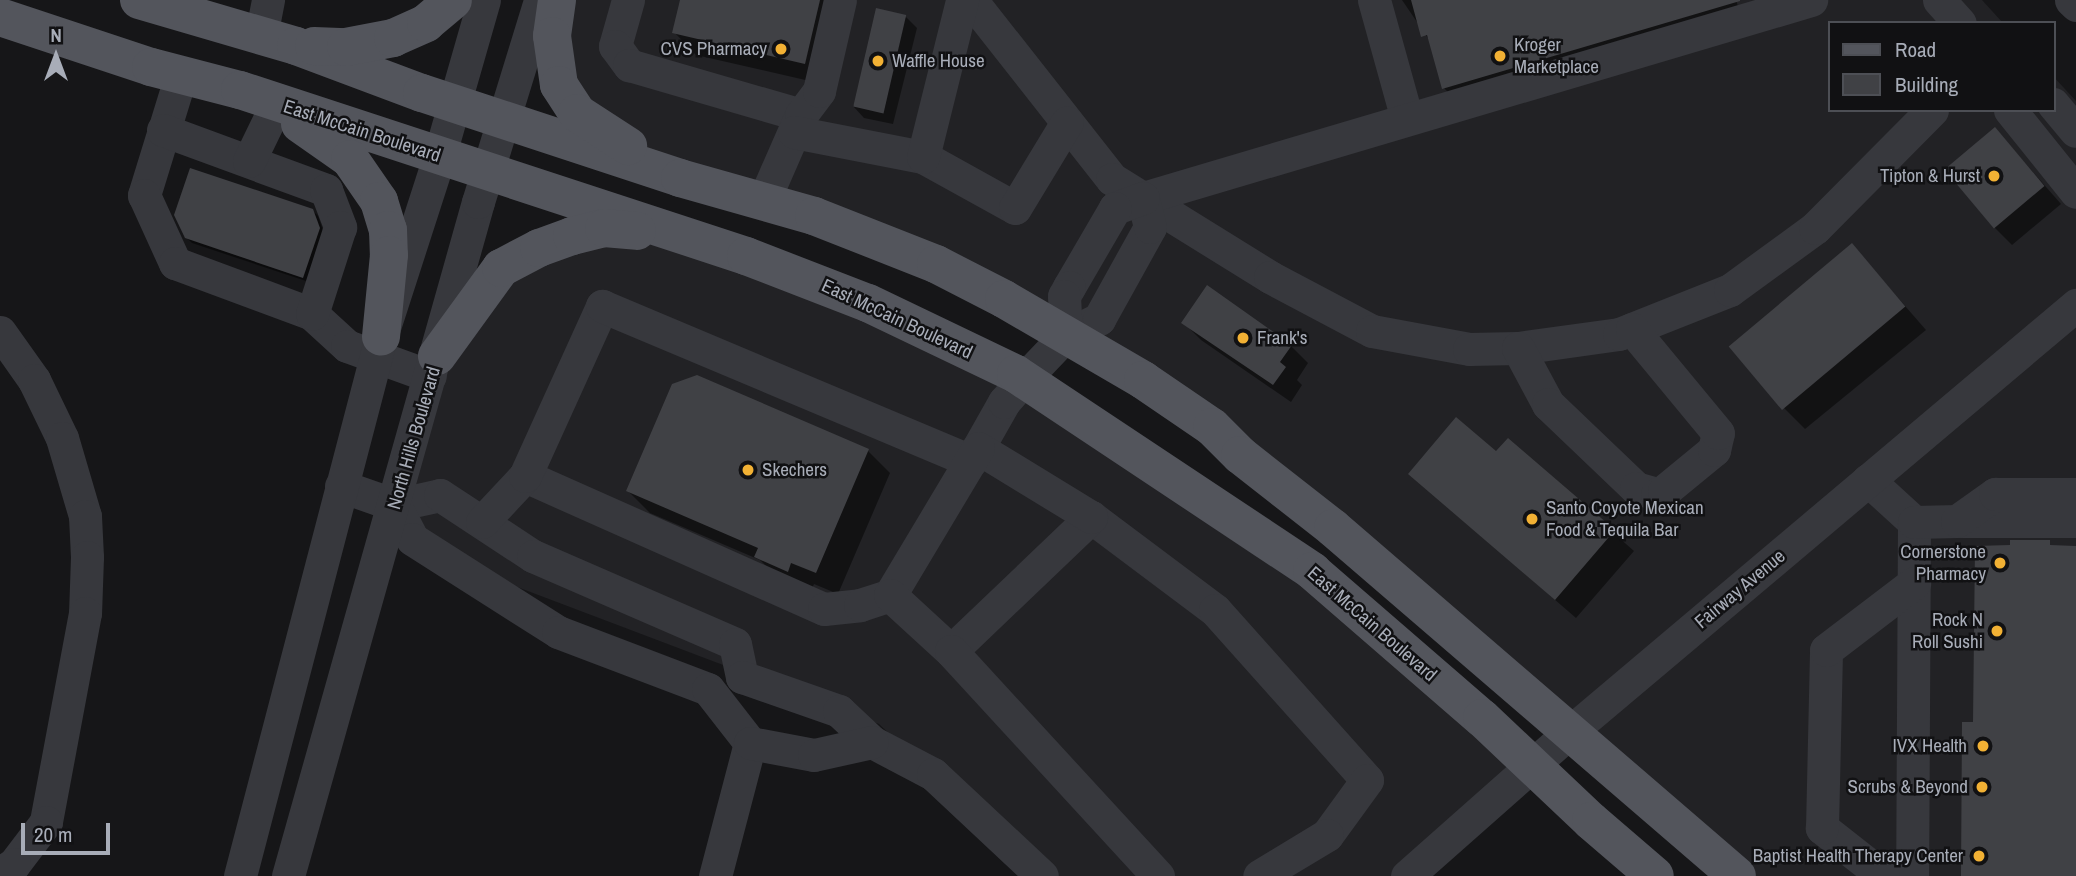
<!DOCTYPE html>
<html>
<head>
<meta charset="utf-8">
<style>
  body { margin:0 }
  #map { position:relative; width:2076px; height:876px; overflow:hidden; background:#161618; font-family:"Archivo Narrow",sans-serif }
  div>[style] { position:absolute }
  .built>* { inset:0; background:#222225 }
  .shadow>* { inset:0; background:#0007 }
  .building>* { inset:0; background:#404145; transform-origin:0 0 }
  .minor>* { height:33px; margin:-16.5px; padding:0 16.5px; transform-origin:16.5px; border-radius:16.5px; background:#37383d }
  .major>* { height:38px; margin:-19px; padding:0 19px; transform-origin:19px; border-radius:19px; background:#53555c }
  .dots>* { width:19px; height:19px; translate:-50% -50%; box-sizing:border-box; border:4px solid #111113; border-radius:50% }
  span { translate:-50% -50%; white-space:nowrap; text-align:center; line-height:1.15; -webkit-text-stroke:5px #111113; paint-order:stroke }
  .poi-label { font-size:19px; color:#a8adb8 }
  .left { translate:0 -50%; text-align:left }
  .right { translate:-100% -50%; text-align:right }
  .street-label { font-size:19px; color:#a8adb8 }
  .legend { position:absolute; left:1828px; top:21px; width:228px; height:91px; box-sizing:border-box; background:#111113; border:2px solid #4d4f55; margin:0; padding:9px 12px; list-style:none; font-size:21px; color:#a8adb8 }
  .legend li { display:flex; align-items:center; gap:14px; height:35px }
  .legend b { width:35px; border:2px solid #4d4f55 }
  .north { position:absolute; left:21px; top:21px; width:70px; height:70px; -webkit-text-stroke:5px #111113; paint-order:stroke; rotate:0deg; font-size:19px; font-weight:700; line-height:28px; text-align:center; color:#a8adb8 }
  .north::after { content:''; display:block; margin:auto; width:24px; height:32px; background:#a8adb8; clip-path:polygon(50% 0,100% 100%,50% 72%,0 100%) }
  .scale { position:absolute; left:21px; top:823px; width:89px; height:32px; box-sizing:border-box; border:4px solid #a8adb8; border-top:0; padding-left:9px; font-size:21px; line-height:24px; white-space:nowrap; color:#a8adb8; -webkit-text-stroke:5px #111113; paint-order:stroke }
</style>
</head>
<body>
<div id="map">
  <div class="built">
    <i style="clip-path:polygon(558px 0,1982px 0,2003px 23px,1829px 23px,1829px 110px,2053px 110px,2053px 76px,2076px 101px,2076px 876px,1739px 876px,1075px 340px,680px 178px,577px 113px)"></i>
    <i style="clip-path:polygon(604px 228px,868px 303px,1223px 509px,1531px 765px,1402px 876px,1040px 876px,879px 724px,385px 537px,430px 376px,539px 248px)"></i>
  </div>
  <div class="shadow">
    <i style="clip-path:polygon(682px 0,857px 0,827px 85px,696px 55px,674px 32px)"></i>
    <i style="clip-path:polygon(1402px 0,1736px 0,1745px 28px,1466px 111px,1444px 88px,1432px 44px)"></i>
    <i style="clip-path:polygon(906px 17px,917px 28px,893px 124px,864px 118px,853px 106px)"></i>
    <i style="clip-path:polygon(1995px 129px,2061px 204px,2012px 245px,1995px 228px)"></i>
    <i style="clip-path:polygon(312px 210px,318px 216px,324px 234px,309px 282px,192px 243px,186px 237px)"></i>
    <i style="clip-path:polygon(1852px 245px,1926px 330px,1805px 429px,1783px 407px)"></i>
    <i style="clip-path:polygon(1184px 323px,1291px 346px,1308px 363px,1297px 380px,1302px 385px,1291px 402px,1201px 340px)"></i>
    <i style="clip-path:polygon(697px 377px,868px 451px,890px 473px,838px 594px,814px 584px,810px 593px,779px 579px,760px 560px,650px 513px,628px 491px)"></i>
    <i style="clip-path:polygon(1508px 440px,1634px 551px,1576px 618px,1410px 474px,1497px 453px)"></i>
  </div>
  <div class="building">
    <i style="clip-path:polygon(680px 0,820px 0,805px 64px,672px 33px)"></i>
    <i style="clip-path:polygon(1411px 0,1740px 0,1740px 1px,1442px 89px,1427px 35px,1421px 37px)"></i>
    <i style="left:876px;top:8px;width:31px;height:101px;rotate:13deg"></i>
    <i style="left:1995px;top:127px;width:77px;height:66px;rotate:50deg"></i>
    <i style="clip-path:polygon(190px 168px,313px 209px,320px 228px,303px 278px,185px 238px,174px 215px)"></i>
    <i style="left:1852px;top:243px;width:83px;height:161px;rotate:50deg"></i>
    <i style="clip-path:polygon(1207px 285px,1292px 345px,1280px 362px,1286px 367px,1273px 385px,1181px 323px)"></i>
    <i style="clip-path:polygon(697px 375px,869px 449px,816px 573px,791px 563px,788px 572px,754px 557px,758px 548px,626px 491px,672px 384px)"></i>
    <i style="clip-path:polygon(1456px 417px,1496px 451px,1508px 438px,1615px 530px,1555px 600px,1408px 474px)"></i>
    <i style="clip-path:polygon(2010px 540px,2050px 540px,2050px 545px,2076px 546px,2076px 876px,1961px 876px,1962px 722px,1973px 722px,1975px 546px,2010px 545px)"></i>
  </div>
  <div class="minor">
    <i style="left:628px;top:0;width:48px;rotate:105.8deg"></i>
    <i style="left:615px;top:46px;width:24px;rotate:54deg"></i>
    <i style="left:629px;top:65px;width:179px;rotate:16.2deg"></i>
    <i style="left:801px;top:115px;width:95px;rotate:113.6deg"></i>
    <i style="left:971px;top:0;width:228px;rotate:51.8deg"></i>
    <i style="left:1112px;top:179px;width:186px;rotate:31.8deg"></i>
    <i style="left:1270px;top:277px;width:115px;rotate:27.9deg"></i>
    <i style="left:1372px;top:331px;width:99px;rotate:10.5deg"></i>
    <i style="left:1469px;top:349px;width:49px;rotate:-1.2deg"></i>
    <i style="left:1518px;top:348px;width:102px;rotate:-7.9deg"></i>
    <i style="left:1619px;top:334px;width:119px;rotate:-21.6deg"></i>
    <i style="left:1730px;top:290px;width:105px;rotate:-36.1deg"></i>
    <i style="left:1815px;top:228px;width:166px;rotate:-45.2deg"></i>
    <i style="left:1374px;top:0;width:123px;rotate:74.5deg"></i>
    <i style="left:1939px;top:0;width:31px;rotate:48deg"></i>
    <i style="left:2071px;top:0;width:7px;rotate:45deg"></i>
    <i style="left:261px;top:36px;width:37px;rotate:-79deg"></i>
    <i style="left:181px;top:75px;width:126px;rotate:107.1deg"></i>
    <i style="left:144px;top:195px;width:75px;rotate:65.5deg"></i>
    <i style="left:175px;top:263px;width:146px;rotate:20.4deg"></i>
    <i style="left:312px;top:314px;width:47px;rotate:42.4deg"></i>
    <i style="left:347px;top:346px;width:88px;rotate:19.9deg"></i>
    <i style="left:2053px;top:104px;width:35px;rotate:50deg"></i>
    <i style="left:2010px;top:110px;width:105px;rotate:51.2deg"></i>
    <i style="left:801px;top:115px;width:30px;rotate:-53deg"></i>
    <i style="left:819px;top:91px;width:93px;rotate:-77deg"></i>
    <i style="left:163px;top:130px;width:174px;rotate:20.2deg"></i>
    <i style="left:326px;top:190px;width:40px;rotate:69deg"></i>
    <i style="left:340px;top:227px;width:91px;rotate:107.8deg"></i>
    <i style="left:794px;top:132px;width:131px;rotate:11deg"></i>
    <i style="left:923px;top:157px;width:105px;rotate:29deg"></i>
    <i style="left:1015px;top:208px;width:100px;rotate:-58.8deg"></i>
    <i style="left:923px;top:157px;width:162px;rotate:-76deg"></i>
    <i style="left:249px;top:161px;width:64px;rotate:-64.2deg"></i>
    <i style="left:1143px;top:198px;width:697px;rotate:-16.51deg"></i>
    <i style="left:0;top:332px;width:59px;rotate:54.7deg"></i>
    <i style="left:34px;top:380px;width:64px;rotate:64.2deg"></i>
    <i style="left:62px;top:438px;width:81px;rotate:73.6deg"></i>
    <i style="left:85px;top:516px;width:41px;rotate:87.2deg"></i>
    <i style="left:87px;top:557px;width:56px;rotate:92deg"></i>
    <i style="left:85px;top:613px;width:213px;rotate:100.6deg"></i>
    <i style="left:46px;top:822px;width:53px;rotate:127.3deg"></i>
    <i style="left:14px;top:864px;width:17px;rotate:147deg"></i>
    <i style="left:1518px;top:348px;width:64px;rotate:61.8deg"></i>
    <i style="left:1548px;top:404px;width:122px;rotate:43.7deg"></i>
    <i style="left:1636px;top:488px;width:22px;rotate:16deg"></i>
    <i style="left:1657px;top:494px;width:8px;rotate:-23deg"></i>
    <i style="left:1664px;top:491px;width:65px;rotate:-39.4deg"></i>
    <i style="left:1714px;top:450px;width:17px;rotate:-77deg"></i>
    <i style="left:1718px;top:433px;width:135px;rotate:-129.6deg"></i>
    <i style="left:978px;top:448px;width:53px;rotate:-60.5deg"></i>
    <i style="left:1004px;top:402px;width:30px;rotate:-49deg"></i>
    <i style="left:1024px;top:379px;width:61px;rotate:-46.3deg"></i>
    <i style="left:1066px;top:335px;width:37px;rotate:-26deg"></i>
    <i style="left:1099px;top:319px;width:105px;rotate:-61deg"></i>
    <i style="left:1150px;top:227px;width:30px;rotate:-104deg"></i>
    <i style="left:1143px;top:198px;width:30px;rotate:160deg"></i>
    <i style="left:1115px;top:208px;width:91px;rotate:120.2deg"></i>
    <i style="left:1069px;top:287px;width:10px;rotate:119deg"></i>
    <i style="left:1064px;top:296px;width:39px;rotate:87deg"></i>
    <i style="left:525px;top:476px;width:327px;rotate:24deg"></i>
    <i style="left:824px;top:609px;width:36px;rotate:-6deg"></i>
    <i style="left:860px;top:605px;width:32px;rotate:-18deg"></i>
    <i style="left:1868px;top:480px;width:62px;rotate:42.4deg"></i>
    <i style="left:1914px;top:522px;width:354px;rotate:90.3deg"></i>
    <i style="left:341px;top:486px;width:57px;rotate:19.4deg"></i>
    <i style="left:395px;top:505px;width:46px;rotate:-12.5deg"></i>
    <i style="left:440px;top:495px;width:111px;rotate:33.3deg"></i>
    <i style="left:533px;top:556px;width:220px;rotate:23.5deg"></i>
    <i style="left:735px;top:644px;width:34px;rotate:78deg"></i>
    <i style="left:742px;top:677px;width:103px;rotate:19.3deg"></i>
    <i style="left:839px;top:711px;width:45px;rotate:43.2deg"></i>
    <i style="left:872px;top:742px;width:69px;rotate:27.7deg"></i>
    <i style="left:933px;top:774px;width:149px;rotate:43.1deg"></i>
    <i style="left:395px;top:505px;width:38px;rotate:63deg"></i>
    <i style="left:412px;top:539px;width:173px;rotate:32.5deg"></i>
    <i style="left:558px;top:632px;width:160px;rotate:20.8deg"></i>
    <i style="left:708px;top:689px;width:68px;rotate:52.1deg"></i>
    <i style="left:750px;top:743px;width:138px;rotate:104.7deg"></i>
    <i style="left:1091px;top:517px;width:155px;rotate:36.9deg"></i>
    <i style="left:1215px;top:610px;width:228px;rotate:48.2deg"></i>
    <i style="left:1367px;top:780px;width:68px;rotate:126deg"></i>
    <i style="left:1327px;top:835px;width:79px;rotate:148.9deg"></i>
    <i style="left:1957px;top:521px;width:119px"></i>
    <i style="left:482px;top:522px;width:63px;rotate:-46.9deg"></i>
    <i style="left:525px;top:476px;width:187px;rotate:-65.6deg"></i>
    <i style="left:602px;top:306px;width:400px;rotate:22.8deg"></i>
    <i style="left:1914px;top:522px;width:43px;rotate:-1.3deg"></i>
    <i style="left:1957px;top:521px;width:47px;rotate:-35.4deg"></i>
    <i style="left:1995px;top:494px;width:81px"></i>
    <i style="left:951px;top:651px;width:194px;rotate:-43.7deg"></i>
    <i style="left:1091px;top:517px;width:132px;rotate:-148.6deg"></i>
    <i style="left:978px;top:448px;width:171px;rotate:120.9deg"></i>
    <i style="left:890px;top:595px;width:83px;rotate:42.6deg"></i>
    <i style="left:951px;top:651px;width:306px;rotate:47.4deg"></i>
    <i style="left:750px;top:743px;width:65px;rotate:10.6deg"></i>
    <i style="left:814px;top:755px;width:59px;rotate:-12.6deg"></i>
    <i style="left:240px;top:876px;width:557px;rotate:-75.34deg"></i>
    <i style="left:381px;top:337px;width:189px;rotate:-72.1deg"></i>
    <i style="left:439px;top:157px;width:163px;rotate:-74deg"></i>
    <i style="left:288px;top:876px;width:700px;rotate:-74.26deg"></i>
    <i style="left:478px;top:202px;width:211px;rotate:-72.9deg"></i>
    <i style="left:1407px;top:876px;width:219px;rotate:-41.5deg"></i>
    <i style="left:1571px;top:731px;width:661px;rotate:-40.15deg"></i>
    <i style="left:1883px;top:876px;width:78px;rotate:-141.8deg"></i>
    <i style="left:1822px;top:828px;width:178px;rotate:-88.7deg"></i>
    <i style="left:1826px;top:650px;width:111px;rotate:-37.3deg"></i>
  </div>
  <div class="major">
    <i style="left:139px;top:0;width:164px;rotate:16.3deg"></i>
    <i style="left:296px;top:46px;width:134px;rotate:20.5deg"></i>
    <i style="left:422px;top:93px;width:272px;rotate:18.2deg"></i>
    <i style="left:680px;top:178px;width:139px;rotate:15.8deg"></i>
    <i style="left:814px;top:216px;width:131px;rotate:21.5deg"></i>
    <i style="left:936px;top:264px;width:76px;rotate:27.2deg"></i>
    <i style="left:1004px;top:299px;width:161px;rotate:30.2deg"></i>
    <i style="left:1143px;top:380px;width:83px;rotate:34.3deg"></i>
    <i style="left:1212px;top:427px;width:40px;rotate:45deg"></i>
    <i style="left:1240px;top:455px;width:118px;rotate:38.1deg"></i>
    <i style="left:1333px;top:528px;width:533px;rotate:40.74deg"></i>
    <i style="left:557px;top:0;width:36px;rotate:98deg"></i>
    <i style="left:552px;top:36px;width:49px;rotate:81.9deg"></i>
    <i style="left:559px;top:85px;width:33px;rotate:57deg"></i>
    <i style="left:577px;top:113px;width:61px;rotate:32.9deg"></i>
    <i style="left:0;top:17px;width:159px;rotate:18.3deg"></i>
    <i style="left:151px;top:67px;width:92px;rotate:14.5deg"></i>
    <i style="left:240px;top:90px;width:533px;rotate:18.16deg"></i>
    <i style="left:746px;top:256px;width:131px;rotate:21.1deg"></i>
    <i style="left:868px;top:303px;width:164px;rotate:25.6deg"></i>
    <i style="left:1016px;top:374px;width:356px;rotate:33.6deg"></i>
    <i style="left:1312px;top:571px;width:225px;rotate:40.9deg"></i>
    <i style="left:1482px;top:718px;width:150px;rotate:43.4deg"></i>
    <i style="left:1591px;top:821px;width:84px;rotate:40.7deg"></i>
    <i style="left:314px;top:46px;width:32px;rotate:2deg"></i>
    <i style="left:346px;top:47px;width:48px;rotate:-10.8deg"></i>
    <i style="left:393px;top:38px;width:36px;rotate:-24deg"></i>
    <i style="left:426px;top:23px;width:35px;rotate:-40deg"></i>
    <i style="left:300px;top:124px;width:61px;rotate:35deg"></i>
    <i style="left:350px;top:159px;width:51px;rotate:55.4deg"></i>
    <i style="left:379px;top:201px;width:30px;rotate:73deg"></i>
    <i style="left:388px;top:230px;width:25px;rotate:88deg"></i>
    <i style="left:389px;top:255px;width:82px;rotate:95.6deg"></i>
    <i style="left:437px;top:356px;width:109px;rotate:-54deg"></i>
    <i style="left:501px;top:268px;width:43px;rotate:-27.8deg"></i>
    <i style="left:539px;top:248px;width:35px;rotate:-20deg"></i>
    <i style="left:572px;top:236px;width:33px;rotate:-14deg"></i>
    <i style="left:604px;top:228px;width:33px;rotate:5deg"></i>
  </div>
  <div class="dots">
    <i style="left:781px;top:49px;background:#f2b134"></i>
    <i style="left:1500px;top:56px;background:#f2b134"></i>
    <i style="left:878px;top:61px;background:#f2b134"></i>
    <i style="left:1994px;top:176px;background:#f2b134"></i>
    <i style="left:1243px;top:338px;background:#f2b134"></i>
    <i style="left:748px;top:470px;background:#f2b134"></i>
    <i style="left:1532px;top:519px;background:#f2b134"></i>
    <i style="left:2000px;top:563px;background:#f2b134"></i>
    <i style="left:1997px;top:631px;background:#f2b134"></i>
    <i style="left:1983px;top:746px;background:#f2b134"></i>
    <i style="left:1982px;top:787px;background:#f2b134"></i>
    <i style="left:1979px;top:856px;background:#f2b134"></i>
  </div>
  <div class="poi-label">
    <span class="left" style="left:1514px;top:56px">Kroger<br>Marketplace</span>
    <span class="right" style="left:767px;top:49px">CVS Pharmacy</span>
    <span class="left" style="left:892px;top:61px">Waffle House</span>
    <span class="right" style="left:1980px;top:176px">Tipton &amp; Hurst</span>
    <span class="left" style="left:1257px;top:338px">Frank's</span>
    <span class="left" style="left:762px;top:470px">Skechers</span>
    <span class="left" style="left:1546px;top:519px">Santo Coyote Mexican<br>Food &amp; Tequila Bar</span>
    <span class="right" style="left:1986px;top:563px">Cornerstone<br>Pharmacy</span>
    <span class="right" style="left:1983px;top:631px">Rock N<br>Roll Sushi</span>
    <span class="right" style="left:1967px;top:746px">IVX Health</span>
    <span class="right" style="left:1968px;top:787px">Scrubs &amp; Beyond</span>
    <span class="right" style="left:1963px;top:856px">Baptist Health Therapy Center</span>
  </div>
  <div class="street-label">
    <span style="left:362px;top:131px;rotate:18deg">East McCain Boulevard</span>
    <span style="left:897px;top:319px;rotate:25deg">East McCain Boulevard</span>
    <span style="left:414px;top:438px;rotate:-74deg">North Hills Boulevard</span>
    <span style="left:1740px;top:589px;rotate:-40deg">Fairway Avenue</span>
    <span style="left:1372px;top:624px;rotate:41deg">East McCain Boulevard</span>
  </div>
  <ul class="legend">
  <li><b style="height:9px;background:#53555c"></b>Road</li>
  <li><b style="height:19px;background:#404145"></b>Building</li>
  </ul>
  <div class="north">N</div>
  <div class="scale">20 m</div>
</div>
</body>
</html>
